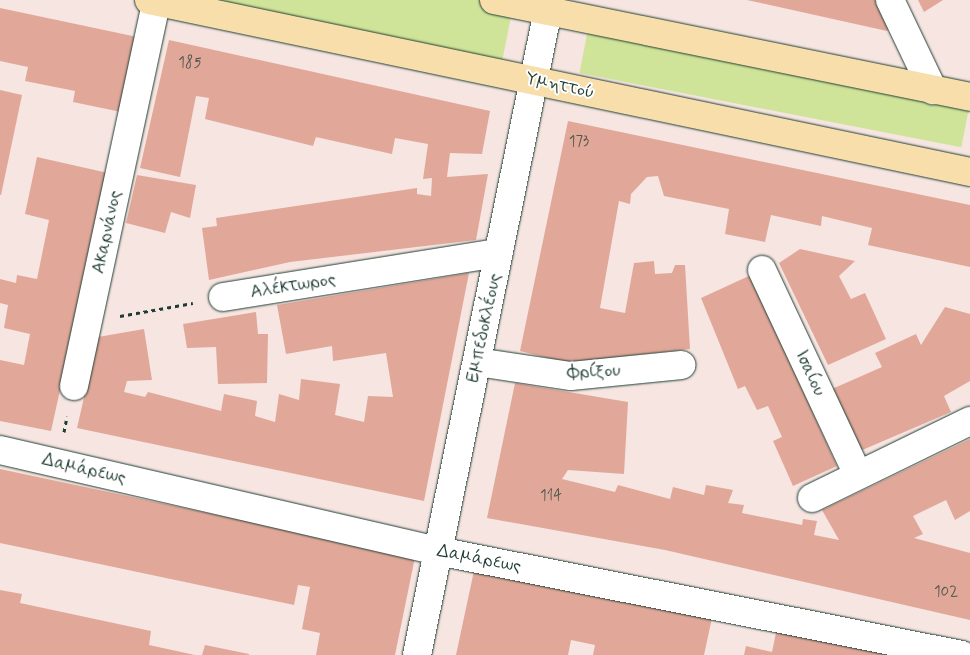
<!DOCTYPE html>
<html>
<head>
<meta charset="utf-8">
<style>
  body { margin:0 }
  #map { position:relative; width:970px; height:655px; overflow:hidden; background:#f6e5e1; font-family:Mynerve,sans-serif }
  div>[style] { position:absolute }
  .green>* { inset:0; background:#cfe498; transform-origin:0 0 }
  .building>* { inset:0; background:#e1a89a }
  .path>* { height:3px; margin-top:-1.5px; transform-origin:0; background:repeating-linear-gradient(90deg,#1f3d34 0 4px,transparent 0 8px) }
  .roads { filter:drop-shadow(0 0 1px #1f3d34) drop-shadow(0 0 1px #1f3d34) }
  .minor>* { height:28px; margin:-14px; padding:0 14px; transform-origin:14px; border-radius:14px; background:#fff }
  .major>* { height:28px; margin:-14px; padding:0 14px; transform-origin:14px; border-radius:14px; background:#f8deab }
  span { translate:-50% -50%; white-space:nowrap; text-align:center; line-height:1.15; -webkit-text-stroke:4px #fff; paint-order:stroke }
  .number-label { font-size:15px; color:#50584e }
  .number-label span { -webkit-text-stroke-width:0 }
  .street-label { font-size:18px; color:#1f3d34 }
</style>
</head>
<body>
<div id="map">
  <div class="green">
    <i style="clip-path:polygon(191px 0,485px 0,513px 6px,502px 62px)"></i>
    <i style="left:589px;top:24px;width:389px;height:50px;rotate:11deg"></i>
  </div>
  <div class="building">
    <i style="clip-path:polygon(747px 0,884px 0,895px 20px,887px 31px)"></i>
    <i style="clip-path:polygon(918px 0,943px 0,924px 12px)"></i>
    <i style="clip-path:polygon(0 8px,142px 38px,126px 113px,73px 102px,75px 91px,25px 81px,28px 67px,0 61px)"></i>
    <i style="clip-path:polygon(169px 40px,490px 111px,482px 154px,450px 153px,447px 177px,488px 174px,476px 240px,290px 262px,209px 280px,202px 228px,217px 226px,216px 218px,417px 188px,417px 194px,431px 196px,432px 178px,423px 179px,428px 144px,395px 138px,392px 154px,316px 137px,313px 146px,205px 119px,209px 98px,196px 96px,180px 177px,140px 168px)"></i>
    <i style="clip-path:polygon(0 90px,22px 95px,1px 195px,0 195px)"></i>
    <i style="clip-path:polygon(568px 121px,970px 205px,970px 267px,868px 245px,872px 228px,822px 216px,821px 226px,771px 215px,765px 242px,725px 234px,729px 209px,664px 196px,658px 176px,647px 177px,631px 194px,630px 204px,619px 201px,600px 308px,625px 313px,634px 263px,654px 261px,655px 274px,672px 273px,675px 265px,685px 265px,690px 349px,567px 363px,520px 351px)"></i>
    <i style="clip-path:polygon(37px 157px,108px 173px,51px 431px,0 421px,0 360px,24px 365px,30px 334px,4px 328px,8px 305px,0 303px,0 279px,16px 283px,17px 275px,37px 279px,49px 220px,25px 214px)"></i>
    <i style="clip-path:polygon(137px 175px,196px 185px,190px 218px,171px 212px,165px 233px,126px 223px)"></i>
    <i style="clip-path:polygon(800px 249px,855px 261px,839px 276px,851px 299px,865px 293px,886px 339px,828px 365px,779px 263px)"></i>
    <i style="clip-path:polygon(469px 273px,424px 501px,77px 428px,98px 337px,144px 329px,152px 380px,127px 381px,124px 392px,145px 397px,148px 392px,221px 411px,224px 394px,257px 401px,255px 416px,275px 422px,279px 394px,299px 400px,301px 379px,340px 384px,335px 415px,364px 422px,368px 396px,393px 397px,386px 353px,333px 361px,332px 346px,286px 354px,277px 305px)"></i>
    <i style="clip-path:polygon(751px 275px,837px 466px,793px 486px,773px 441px,782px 437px,768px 406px,757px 410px,745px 386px,738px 389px,701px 298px)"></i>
    <i style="clip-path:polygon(945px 307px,970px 314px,970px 381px,944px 396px,951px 412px,860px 451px,832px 389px,882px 367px,875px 353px,916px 334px,921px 345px)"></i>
    <i style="clip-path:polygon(256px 312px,258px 334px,268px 334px,267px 383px,218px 384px,216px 347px,187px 348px,183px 324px)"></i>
    <i style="clip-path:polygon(515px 383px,628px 402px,624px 474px,568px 470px,562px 479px,615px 492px,618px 485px,670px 499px,673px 487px,704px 495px,706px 485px,733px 490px,728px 503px,744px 505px,742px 513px,802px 525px,803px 519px,817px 521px,814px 535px,839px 540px,822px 510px,970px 439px,970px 511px,955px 520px,946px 500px,913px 516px,923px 534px,914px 538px,970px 553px,970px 620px,665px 550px,487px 518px)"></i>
    <i style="clip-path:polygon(0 469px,415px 557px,395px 655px,316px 655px,320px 633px,302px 629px,310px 587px,298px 585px,294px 605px,0 543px)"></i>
    <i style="clip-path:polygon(475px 566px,712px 618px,704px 655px,593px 655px,595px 645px,571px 640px,568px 655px,456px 655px)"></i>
    <i style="clip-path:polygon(0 590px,22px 594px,20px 603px,151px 631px,149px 645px,195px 655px,0 655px)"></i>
    <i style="clip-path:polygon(777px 628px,886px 652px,885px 655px,744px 655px,746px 646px,772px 652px)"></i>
    <i style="clip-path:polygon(205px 645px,249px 654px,249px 655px,202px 655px)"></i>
  </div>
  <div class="path">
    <i style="left:120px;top:316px;width:74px;rotate:-10.1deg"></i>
    <i style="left:64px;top:432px;width:16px;rotate:-79deg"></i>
  </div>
  <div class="roads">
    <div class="minor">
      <i style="left:890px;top:0;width:100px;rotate:64.5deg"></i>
      <i style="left:762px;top:270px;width:226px;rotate:64.9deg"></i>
      <i style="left:223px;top:297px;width:279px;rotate:-9.1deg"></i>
      <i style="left:477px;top:362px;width:95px;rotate:8.5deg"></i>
      <i style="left:571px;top:376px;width:111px;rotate:-5.7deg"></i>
      <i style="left:74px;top:386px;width:393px;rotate:-77.9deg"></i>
      <i style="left:0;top:450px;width:449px;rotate:13deg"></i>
      <i style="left:438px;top:551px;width:534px;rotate:11.23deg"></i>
      <i style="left:812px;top:498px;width:176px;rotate:-26deg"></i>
      <i style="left:417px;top:655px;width:668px;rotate:-78.52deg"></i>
    </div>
    <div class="major">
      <i style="left:149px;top:0;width:839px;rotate:11.83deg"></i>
      <i style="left:494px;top:0;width:486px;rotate:11.5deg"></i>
    </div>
  </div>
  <div class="number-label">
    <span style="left:190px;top:64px">185</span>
    <span style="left:579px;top:143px">173</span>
    <span style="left:551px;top:497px">114</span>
    <span style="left:946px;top:593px">102</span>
  </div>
  <div class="street-label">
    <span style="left:560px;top:86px;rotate:12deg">Υμηττού</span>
    <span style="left:107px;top:232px;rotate:-78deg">Ακαρνάνος</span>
    <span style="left:293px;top:286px;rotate:-9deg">Αλέκτωρος</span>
    <span style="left:484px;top:328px;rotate:-78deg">Εμπεδοκλέους</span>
    <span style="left:594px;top:372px;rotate:-3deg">Φρίξου</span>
    <span style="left:810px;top:373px;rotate:65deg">Ισαίου</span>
    <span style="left:84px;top:469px;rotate:13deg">Δαμάρεως</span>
    <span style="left:479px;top:559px;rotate:11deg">Δαμάρεως</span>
  </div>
</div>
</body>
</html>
